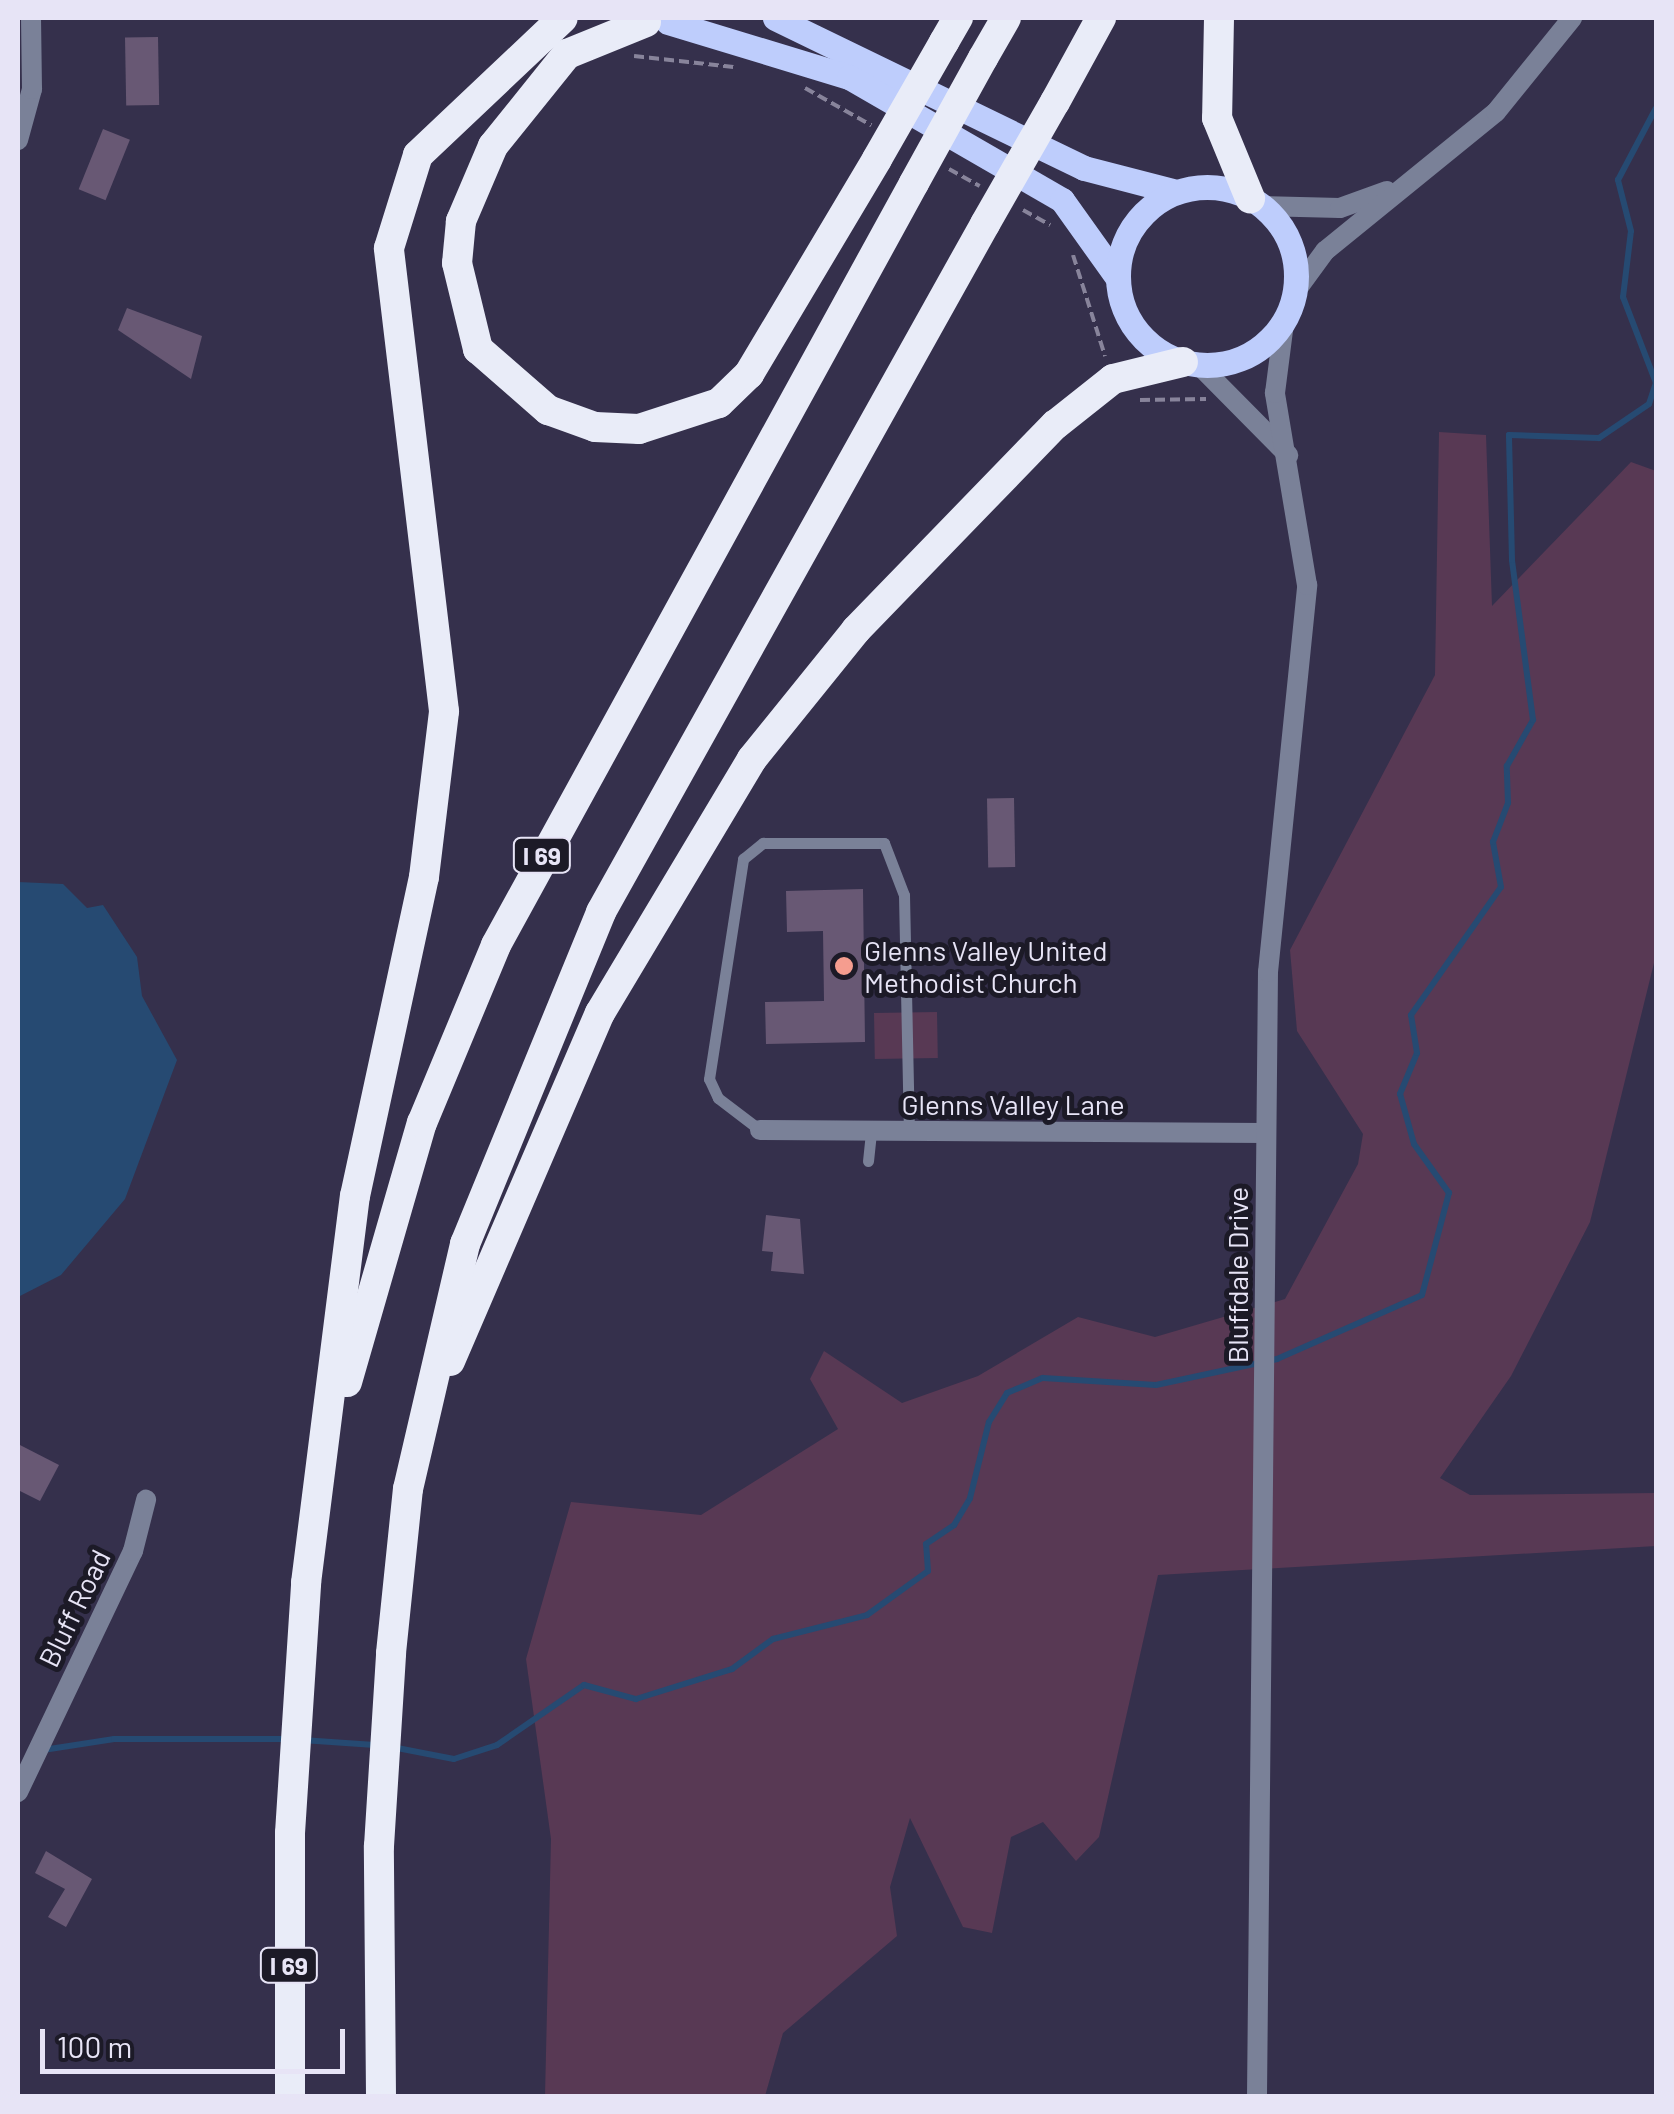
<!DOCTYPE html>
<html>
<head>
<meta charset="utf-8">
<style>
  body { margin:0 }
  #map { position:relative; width:1674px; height:2114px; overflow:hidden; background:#35304c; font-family:Barlow,sans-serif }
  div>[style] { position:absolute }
  .green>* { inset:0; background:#583954; transform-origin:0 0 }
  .water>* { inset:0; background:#264a72 }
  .stream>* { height:6px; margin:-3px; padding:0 3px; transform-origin:3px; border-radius:3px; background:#264a72 }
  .building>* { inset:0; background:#685874; transform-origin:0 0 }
  .path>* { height:4px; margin-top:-2px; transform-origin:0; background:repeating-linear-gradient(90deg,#88849b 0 10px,transparent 0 15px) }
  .service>* { height:11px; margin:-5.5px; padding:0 5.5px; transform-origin:5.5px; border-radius:5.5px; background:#7a8198 }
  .minor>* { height:20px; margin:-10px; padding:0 10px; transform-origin:10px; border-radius:10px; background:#7a8198 }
  .tertiary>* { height:20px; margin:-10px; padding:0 10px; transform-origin:10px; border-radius:10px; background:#7a8198 }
  .primary>* { height:25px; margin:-12.5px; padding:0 12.5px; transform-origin:12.5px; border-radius:12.5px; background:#becdfc }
  .primary>.ring { margin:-12.5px; padding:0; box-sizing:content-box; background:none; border:25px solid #becdfc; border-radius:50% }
  .motorway>* { height:30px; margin:-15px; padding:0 15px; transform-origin:15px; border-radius:15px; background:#e9ecf8 }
  .motorway-bridge>* { height:30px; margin:-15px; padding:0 15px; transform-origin:15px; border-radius:15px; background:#e9ecf8 }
  .dots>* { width:28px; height:28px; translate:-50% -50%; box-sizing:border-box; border:5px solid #1c1a27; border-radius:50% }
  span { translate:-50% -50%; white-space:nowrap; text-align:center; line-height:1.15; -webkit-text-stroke:10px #1c1a27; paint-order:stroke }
  .shield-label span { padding:2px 8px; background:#1c1a27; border:2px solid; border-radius:8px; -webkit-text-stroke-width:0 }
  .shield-label { font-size:25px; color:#e7e4f6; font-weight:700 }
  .poi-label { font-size:28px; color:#e7e4f6 }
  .left { translate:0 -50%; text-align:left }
  .street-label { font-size:28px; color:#e7e4f6 }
  .frame { position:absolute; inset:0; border:20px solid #e7e4f6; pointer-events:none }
  .scale { position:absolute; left:40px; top:2029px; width:305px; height:45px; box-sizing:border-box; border:5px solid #e7e4f6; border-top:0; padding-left:12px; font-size:30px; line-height:35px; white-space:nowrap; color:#e7e4f6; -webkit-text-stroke:8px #1c1a27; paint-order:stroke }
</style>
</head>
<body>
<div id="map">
  <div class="green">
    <i style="clip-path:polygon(1439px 432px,1486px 435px,1492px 606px,1631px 462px,1656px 471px,1654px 963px,1590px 1222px,1511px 1376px,1440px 1478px,1470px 1495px,1656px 1493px,1656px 1546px,1158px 1575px,1099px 1837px,1076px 1861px,1043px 1822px,1011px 1837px,992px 1933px,963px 1927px,910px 1818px,890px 1887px,897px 1936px,783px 2033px,765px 2096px,545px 2096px,551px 1839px,526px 1659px,571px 1502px,701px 1515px,838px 1429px,810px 1379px,824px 1351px,902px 1403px,978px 1376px,1078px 1317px,1155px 1337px,1285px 1299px,1358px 1164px,1363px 1134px,1297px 1031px,1290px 950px,1435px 675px)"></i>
    <i style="left:937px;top:1012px;width:46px;height:63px;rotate:89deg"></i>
  </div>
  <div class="water">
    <i style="clip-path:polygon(18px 882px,63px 884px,87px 908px,103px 905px,137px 957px,142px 996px,177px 1060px,125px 1199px,61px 1275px,18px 1297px)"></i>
  </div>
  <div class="stream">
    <i style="left:302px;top:1740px;width:73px;rotate:3.9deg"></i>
    <i style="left:392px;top:1747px;width:63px;rotate:11deg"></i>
    <i style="left:454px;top:1759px;width:45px;rotate:-18deg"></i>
    <i style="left:497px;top:1745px;width:106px;rotate:-34.6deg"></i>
    <i style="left:584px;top:1685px;width:54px;rotate:15.1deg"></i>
    <i style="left:636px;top:1699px;width:101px;rotate:-17.4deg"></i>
    <i style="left:732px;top:1669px;width:51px;rotate:-36.2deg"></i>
    <i style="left:773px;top:1639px;width:97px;rotate:-14.3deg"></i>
    <i style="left:867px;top:1615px;width:75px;rotate:-35.8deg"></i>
    <i style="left:928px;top:1571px;width:27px;rotate:-94deg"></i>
    <i style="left:926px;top:1544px;width:34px;rotate:-34deg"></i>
    <i style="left:954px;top:1525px;width:31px;rotate:-59deg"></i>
    <i style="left:970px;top:1498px;width:78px;rotate:-76deg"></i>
    <i style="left:989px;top:1422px;width:34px;rotate:-58deg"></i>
    <i style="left:1007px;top:1393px;width:39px;rotate:-23deg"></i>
    <i style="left:1043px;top:1378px;width:113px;rotate:3.5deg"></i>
    <i style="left:1156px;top:1385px;width:124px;rotate:-12.1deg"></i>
    <i style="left:1277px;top:1359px;width:158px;rotate:-23.8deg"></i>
    <i style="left:1422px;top:1295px;width:106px;rotate:-75.2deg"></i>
    <i style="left:1449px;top:1193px;width:60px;rotate:-125.5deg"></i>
    <i style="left:1414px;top:1144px;width:52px;rotate:-105.6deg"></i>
    <i style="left:1400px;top:1094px;width:44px;rotate:-67.5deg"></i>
    <i style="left:1417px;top:1053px;width:38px;rotate:-99deg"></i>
    <i style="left:1411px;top:1015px;width:156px;rotate:-54.9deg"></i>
    <i style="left:1501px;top:887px;width:46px;rotate:-100.1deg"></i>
    <i style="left:1493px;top:842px;width:42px;rotate:-69deg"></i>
    <i style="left:1508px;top:803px;width:37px;rotate:-92deg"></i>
    <i style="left:1507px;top:766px;width:53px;rotate:-60.5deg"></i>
    <i style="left:1533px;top:720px;width:161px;rotate:-97.5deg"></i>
    <i style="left:1512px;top:560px;width:125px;rotate:-91.4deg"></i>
    <i style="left:1509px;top:435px;width:90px;rotate:1.9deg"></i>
    <i style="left:1599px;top:438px;width:60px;rotate:-34.2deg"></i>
    <i style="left:1649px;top:404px;width:22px;rotate:-72deg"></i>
    <i style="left:1656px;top:383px;width:92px;rotate:-111deg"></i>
    <i style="left:1623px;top:297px;width:66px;rotate:-83.1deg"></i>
    <i style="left:1631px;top:231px;width:53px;rotate:-104.3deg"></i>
    <i style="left:1618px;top:180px;width:81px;rotate:-62.2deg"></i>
    <i style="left:43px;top:1750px;width:72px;rotate:-8.8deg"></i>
    <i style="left:114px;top:1739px;width:171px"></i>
  </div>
  <div class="building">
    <i style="left:158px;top:37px;width:68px;height:33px;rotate:89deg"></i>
    <i style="left:103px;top:129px;width:29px;height:65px;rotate:22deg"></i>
    <i style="clip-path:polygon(127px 308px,202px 336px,191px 379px,118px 330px)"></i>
    <i style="left:1014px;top:798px;width:69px;height:27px;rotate:89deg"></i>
    <i style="clip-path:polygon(863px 889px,865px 1042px,766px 1044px,765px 1002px,824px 1001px,823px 931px,787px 932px,786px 891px)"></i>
    <i style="clip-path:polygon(766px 1215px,800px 1219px,804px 1274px,771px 1271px,773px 1252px,762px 1251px)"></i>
    <i style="clip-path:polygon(18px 1444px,59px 1465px,40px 1501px,18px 1490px)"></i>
    <i style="clip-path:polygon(46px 1851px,92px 1879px,66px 1927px,48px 1917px,65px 1889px,35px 1873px)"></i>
  </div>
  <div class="path">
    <i style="left:634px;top:56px;width:100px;rotate:6.3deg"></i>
    <i style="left:805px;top:88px;width:76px;rotate:29.3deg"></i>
    <i style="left:949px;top:169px;width:35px;rotate:29deg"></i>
    <i style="left:1023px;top:210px;width:31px;rotate:29deg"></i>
    <i style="left:1073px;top:255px;width:106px;rotate:72.4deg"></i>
    <i style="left:1140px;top:400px;width:66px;rotate:-0.9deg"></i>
  </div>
  <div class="service">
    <i style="left:760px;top:1130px;width:53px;rotate:-142.7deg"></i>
    <i style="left:718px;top:1098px;width:21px;rotate:-115deg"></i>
    <i style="left:709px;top:1079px;width:223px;rotate:-81.2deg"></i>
    <i style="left:743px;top:859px;width:26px;rotate:-39deg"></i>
    <i style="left:763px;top:843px;width:121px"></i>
    <i style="left:884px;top:843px;width:56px;rotate:69deg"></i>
    <i style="left:904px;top:895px;width:236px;rotate:88.8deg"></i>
    <i style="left:868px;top:1161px;width:30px;rotate:-84deg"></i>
  </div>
  <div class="minor">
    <i style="left:18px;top:140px;width:53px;rotate:-74.6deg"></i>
    <i style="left:32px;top:89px;width:71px;rotate:-90.8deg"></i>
    <i style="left:760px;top:1130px;width:505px;rotate:0.34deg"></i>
    <i style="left:18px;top:1792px;width:267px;rotate:-64.5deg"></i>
    <i style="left:133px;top:1551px;width:53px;rotate:-75.7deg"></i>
  </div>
  <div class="tertiary">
    <i style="left:1263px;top:206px;width:77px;rotate:1.5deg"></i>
    <i style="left:1340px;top:208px;width:50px;rotate:-19.9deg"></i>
    <i style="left:1295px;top:292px;width:51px;rotate:-53.8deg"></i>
    <i style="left:1325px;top:251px;width:220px;rotate:-39.1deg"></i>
    <i style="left:1496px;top:112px;width:121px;rotate:-51deg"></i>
    <i style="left:1199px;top:365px;width:127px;rotate:45.3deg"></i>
    <i style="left:1257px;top:2096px;width:1124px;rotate:-89.44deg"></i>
    <i style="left:1268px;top:972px;width:389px;rotate:-84.2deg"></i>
    <i style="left:1307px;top:585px;width:195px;rotate:-99.5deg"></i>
    <i style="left:1275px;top:393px;width:71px;rotate:-82.7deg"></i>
  </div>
  <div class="primary">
    <i style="left:775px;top:18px;width:343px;rotate:25.9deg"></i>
    <i style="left:1084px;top:168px;width:95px;rotate:14.6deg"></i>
    <i style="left:668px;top:22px;width:189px;rotate:16.9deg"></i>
    <i style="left:849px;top:77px;width:246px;rotate:30deg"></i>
    <i style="left:1062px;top:200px;width:95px;rotate:54.5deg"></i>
    <i class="ring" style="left:1118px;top:187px;width:153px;height:153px"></i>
  </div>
  <div class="motorway">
    <i style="left:1219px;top:18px;width:100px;rotate:91.1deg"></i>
    <i style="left:1217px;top:118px;width:87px;rotate:67.6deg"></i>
    <i style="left:646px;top:22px;width:85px;rotate:157.9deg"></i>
    <i style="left:567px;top:54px;width:118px;rotate:128.8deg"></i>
    <i style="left:493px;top:146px;width:82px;rotate:113.1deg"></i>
    <i style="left:461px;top:221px;width:42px;rotate:95.4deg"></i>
    <i style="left:457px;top:263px;width:89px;rotate:76.3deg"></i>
    <i style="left:478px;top:349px;width:93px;rotate:41.1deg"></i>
    <i style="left:548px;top:410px;width:50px;rotate:19.9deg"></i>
    <i style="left:595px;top:427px;width:44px;rotate:2.6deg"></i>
    <i style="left:639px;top:429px;width:84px;rotate:-18deg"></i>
    <i style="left:719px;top:403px;width:42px;rotate:-44deg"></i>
    <i style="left:749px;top:374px;width:250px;rotate:-59.2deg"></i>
    <i style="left:944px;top:42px;width:28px;rotate:-60deg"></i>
    <i style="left:983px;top:58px;width:46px;rotate:-60.1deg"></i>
    <i style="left:1055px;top:102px;width:96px;rotate:-61.3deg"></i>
    <i style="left:450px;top:1361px;width:379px;rotate:-66.7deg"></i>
    <i style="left:600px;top:1013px;width:296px;rotate:-59.1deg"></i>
    <i style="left:752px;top:759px;width:166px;rotate:-51.1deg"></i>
    <i style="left:856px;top:630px;width:286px;rotate:-45.9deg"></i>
    <i style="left:1055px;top:425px;width:74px;rotate:-38.4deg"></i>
    <i style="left:1113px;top:379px;width:72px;rotate:-13.7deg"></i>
    <i style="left:347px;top:1382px;width:270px;rotate:-73.9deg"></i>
    <i style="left:422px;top:1123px;width:193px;rotate:-67.4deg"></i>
    <i style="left:496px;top:945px;width:869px;rotate:-61.25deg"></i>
    <i style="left:290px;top:2096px;width:263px;rotate:-90deg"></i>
    <i style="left:290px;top:1833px;width:251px;rotate:-86.3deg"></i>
    <i style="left:306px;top:1583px;width:390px;rotate:-82.8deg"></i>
    <i style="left:355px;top:1196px;width:326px;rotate:-77.8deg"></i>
    <i style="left:424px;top:877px;width:167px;rotate:-83.1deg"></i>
    <i style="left:444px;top:711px;width:466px;rotate:-96.8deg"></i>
    <i style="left:389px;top:248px;width:97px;rotate:-72.7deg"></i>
    <i style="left:418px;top:155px;width:199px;rotate:-43.4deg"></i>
    <i style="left:381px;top:2096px;width:250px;rotate:-90.5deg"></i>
    <i style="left:379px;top:1846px;width:193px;rotate:-86.4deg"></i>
    <i style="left:391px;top:1653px;width:165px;rotate:-84.1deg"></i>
    <i style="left:408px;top:1489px;width:252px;rotate:-76.9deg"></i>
    <i style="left:465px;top:1244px;width:359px;rotate:-67.7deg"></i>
    <i style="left:601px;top:912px;width:788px;rotate:-60.83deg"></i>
  </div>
  <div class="motorway-bridge">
    <i style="left:877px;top:159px;width:135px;rotate:-60.2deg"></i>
    <i style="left:914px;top:183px;width:143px;rotate:-61.1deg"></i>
    <i style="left:985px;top:224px;width:141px;rotate:-60.2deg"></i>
  </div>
  <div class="dots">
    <i style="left:844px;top:966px;background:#f59d8f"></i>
  </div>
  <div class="shield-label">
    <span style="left:542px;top:855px">I 69</span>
    <span style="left:289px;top:1965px">I 69</span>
  </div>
  <div class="poi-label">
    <span class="left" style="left:864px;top:966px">Glenns Valley United<br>Methodist Church</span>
  </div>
  <div class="street-label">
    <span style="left:1013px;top:1104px">Glenns Valley Lane</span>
    <span style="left:1237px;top:1275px;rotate:-90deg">Bluffdale Drive</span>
    <span style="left:74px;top:1608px;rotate:-64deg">Bluff Road</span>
  </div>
  <div class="frame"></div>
  <div class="scale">100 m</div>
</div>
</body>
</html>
